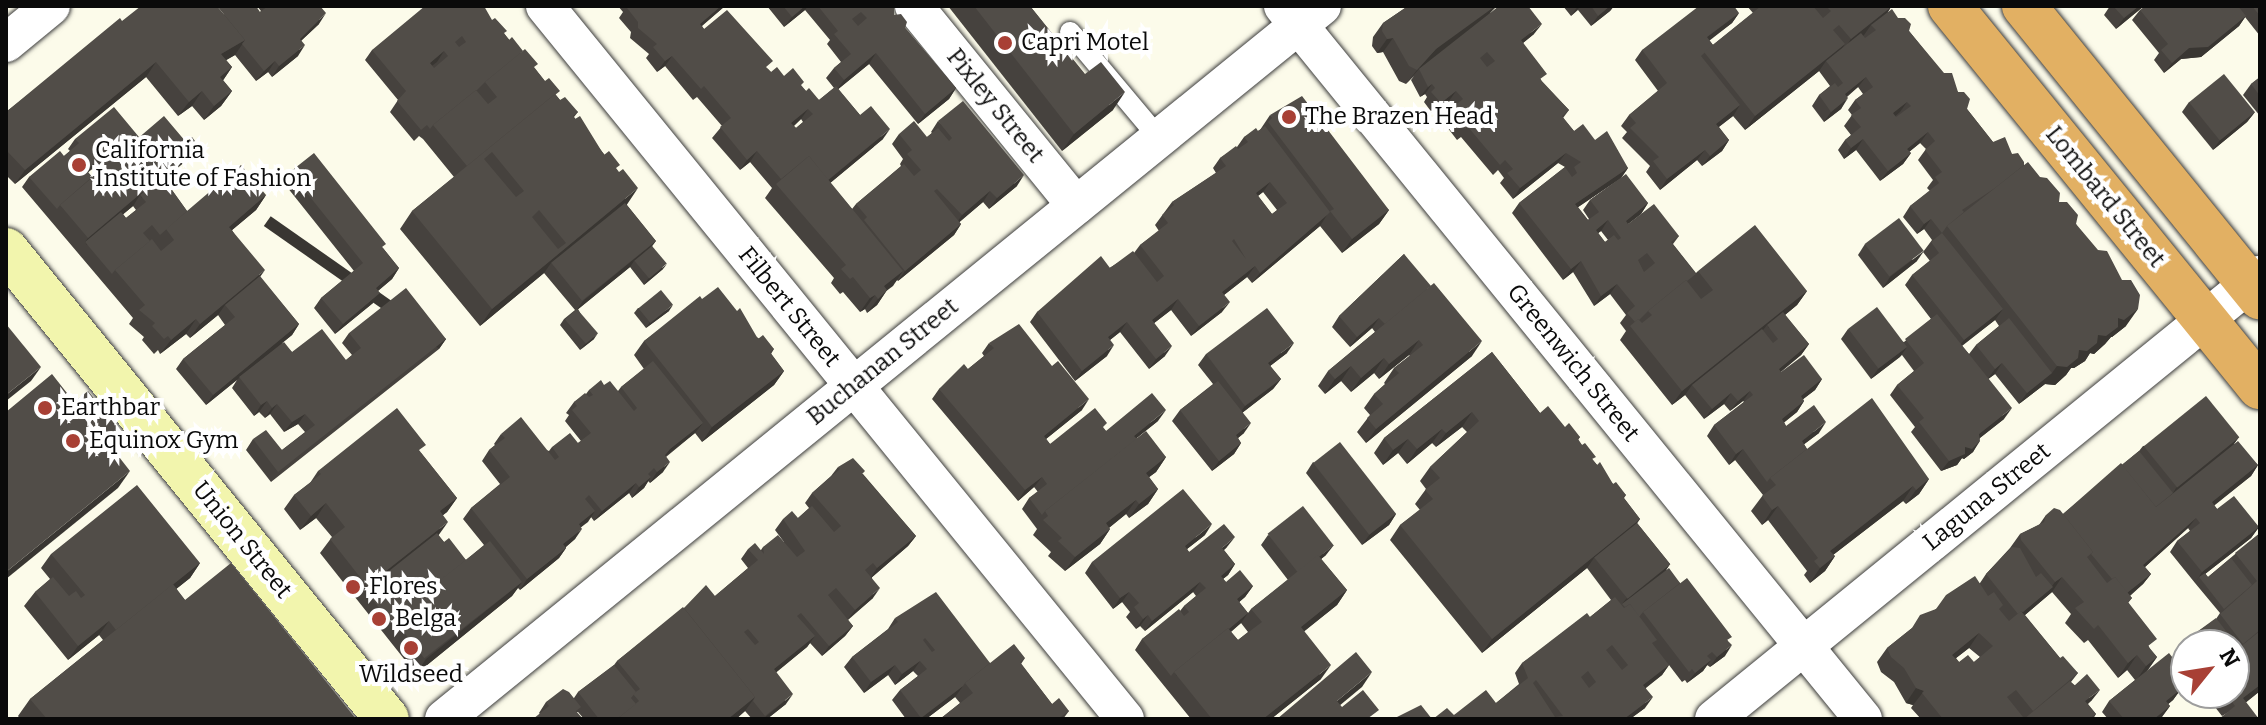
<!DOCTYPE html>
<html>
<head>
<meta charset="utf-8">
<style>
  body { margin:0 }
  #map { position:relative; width:2266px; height:725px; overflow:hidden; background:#fcfbea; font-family:Bitter,serif }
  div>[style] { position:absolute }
  .roads { filter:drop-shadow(0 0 2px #3d3d3d) drop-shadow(0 0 2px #3d3d3d) }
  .lane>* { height:20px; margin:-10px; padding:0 10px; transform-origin:10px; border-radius:10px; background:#fff }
  .street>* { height:38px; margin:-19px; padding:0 19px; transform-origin:19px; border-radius:19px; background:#fff }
  .secondary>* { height:44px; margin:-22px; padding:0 22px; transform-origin:22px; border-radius:22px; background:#f2f5ad }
  .highway>* { height:44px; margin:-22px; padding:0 22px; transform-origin:22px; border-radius:22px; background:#e2b063 }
  .wall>* { inset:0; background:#46423e }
  .shaded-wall>* { inset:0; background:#393632; transform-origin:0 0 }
  .building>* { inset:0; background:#514d48; transform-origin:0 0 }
  .dots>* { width:22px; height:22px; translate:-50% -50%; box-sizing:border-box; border:4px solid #fff; border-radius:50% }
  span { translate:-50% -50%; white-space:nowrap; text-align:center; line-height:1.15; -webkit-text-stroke:8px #fff; paint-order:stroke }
  .poi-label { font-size:24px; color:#0a0a0a }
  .left { translate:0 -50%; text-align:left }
  .street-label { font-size:24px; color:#0a0a0a }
  .frame { position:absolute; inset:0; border:8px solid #0a0a0a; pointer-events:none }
  .north { position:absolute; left:2170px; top:629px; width:80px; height:80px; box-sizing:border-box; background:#fff; border:2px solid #9d9d9d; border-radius:50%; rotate:60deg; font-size:22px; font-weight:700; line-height:32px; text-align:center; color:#0a0a0a }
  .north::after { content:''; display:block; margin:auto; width:28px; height:36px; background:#a84035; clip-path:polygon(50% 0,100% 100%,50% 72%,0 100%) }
</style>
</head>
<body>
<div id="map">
  <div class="roads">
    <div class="lane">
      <i style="left:1070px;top:32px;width:138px;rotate:50deg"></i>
    </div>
    <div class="street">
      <i style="left:545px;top:6px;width:919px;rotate:50.87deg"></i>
      <i style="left:914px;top:6px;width:257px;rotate:50.9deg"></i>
      <i style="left:1283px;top:6px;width:919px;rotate:50.87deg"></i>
      <i style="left:6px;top:43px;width:58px;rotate:-39.4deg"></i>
      <i style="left:444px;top:719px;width:1131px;rotate:-39.08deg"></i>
      <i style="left:1714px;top:719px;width:704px;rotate:-39.12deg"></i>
    </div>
    <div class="secondary">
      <i style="left:6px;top:250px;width:604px;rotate:50.91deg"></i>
    </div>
    <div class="highway">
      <i style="left:1950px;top:6px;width:491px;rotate:50.9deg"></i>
      <i style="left:2024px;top:6px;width:375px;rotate:51deg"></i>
    </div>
  </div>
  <div class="wall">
    <i style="clip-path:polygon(257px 6px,320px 6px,319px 24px,301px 41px,298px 56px,272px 77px,268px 72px,256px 81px,235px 55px,226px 60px,232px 67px,223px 80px,232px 91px,221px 106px,204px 120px,192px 106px,178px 116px,146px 77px,15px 184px,6px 175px,6px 112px,122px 21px,260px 12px,261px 11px)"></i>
    <i style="clip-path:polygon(evenodd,618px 6px,725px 6px,702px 26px,704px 29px,768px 69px,771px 72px,784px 76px,801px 86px,806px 91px,819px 100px,834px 88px,826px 78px,834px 68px,841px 62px,827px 44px,830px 40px,805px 10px,784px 27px,767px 6px,867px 6px,894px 15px,956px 88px,949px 99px,918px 124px,869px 64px,838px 89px,860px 115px,883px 139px,830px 183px,852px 209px,856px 204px,901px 166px,900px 164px,903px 159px,892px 144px,899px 134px,927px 137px,932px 133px,931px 132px,938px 121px,1017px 186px,989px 209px,983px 202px,959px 222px,961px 224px,954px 235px,898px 281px,897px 280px,887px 290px,877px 305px,867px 313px,865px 309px,860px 312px,843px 292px,840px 294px,831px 283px,834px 278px,765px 198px,772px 188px,750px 162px,740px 170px,712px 138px,722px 126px,697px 97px,693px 100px,665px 66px,657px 72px,646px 58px,649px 54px,630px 38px,631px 32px,619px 18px,623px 12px,618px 6px,801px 119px,803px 122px,796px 128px,794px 126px,801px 119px)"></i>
    <i style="clip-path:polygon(948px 6px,1030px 6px,1113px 110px,1062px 151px)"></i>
    <i style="clip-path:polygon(evenodd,1408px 6px,1497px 6px,1490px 13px,1534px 34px,1523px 43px,1542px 82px,1569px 110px,1563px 118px,1574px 131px,1595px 140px,1628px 168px,1621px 178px,1648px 203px,1641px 214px,1628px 224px,1679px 236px,1673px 244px,1696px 273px,1698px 271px,1807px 291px,1797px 305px,1785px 315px,1809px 344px,1801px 355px,1781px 372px,1822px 379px,1815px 390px,1803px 399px,1804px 401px,1797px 412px,1784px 422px,1786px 426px,1819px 433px,1804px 444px,1807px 449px,1929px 479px,1919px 494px,1906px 504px,1903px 501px,1833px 555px,1835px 556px,1825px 571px,1810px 583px,1804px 575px,1807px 571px,1768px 520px,1762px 525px,1751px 511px,1763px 495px,1735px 460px,1729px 465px,1707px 436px,1714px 425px,1744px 402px,1743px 401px,1730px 411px,1724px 404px,1704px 419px,1685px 395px,1672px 405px,1620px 340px,1626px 331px,1620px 323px,1626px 315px,1610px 294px,1594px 306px,1573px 272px,1563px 280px,1512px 213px,1519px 203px,1565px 167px,1558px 163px,1513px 199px,1500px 183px,1504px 178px,1498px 170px,1493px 175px,1461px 137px,1457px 140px,1447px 127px,1450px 123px,1445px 118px,1454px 107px,1449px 101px,1433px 114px,1424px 102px,1427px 97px,1425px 94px,1420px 97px,1411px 80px,1414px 76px,1406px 84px,1399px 81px,1383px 52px,1377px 53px,1372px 46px,1373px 37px,1383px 23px,1408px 6px,1621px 178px,1590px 200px,1583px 210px,1589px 219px,1588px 220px,1578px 207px,1621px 178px,1408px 6px,1601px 231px,1608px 240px,1605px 242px,1598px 233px,1601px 231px)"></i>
    <i style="clip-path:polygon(1563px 6px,1614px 6px,1610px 11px,1591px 26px,1578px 10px,1571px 16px)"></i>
    <i style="clip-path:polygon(evenodd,1747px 6px,1890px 6px,1891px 7px,1888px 12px,1909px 31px,1958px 92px,1967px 109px,1993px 142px,2012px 154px,2024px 165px,2059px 202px,2076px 224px,2126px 326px,2112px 337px,2111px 337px,2105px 344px,2094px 354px,2090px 353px,2085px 361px,2074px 368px,2071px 368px,2066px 375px,2055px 385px,2045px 384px,2019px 404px,1995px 374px,1988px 379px,2004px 419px,1980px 438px,1973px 452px,1964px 459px,1962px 458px,1957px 465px,1941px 471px,1911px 432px,1915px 427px,1890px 395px,1897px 385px,1914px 371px,1902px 355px,1871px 379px,1841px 339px,1848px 329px,1904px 342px,1931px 319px,1905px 285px,1912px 275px,1930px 261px,1923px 252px,1932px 240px,1924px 229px,1917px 234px,1903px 217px,1910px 206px,1930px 191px,1927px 188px,1933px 180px,1918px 160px,1926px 149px,1920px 143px,1909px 152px,1911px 153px,1903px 164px,1880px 181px,1856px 150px,1844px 159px,1838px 150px,1845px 140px,1851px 135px,1844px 126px,1852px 115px,1848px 110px,1855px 100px,1863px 94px,1858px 87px,1847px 97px,1841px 109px,1824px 122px,1812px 106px,1819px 95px,1830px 86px,1819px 71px,1745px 130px,1733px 116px,1719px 127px,1729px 140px,1722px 151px,1702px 166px,1697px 160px,1660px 190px,1646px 172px,1650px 166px,1622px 138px,1627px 132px,1621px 126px,1629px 115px,1658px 91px,1635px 60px,1642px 50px,1739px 13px,1732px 23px,1709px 40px,1713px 45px,1753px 13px,1747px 6px,1995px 320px,1999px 326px,1976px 345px,1969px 354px,1962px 346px,1995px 320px)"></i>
    <i style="clip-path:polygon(2110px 6px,2144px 6px,2116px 29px,2104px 15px)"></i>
    <i style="clip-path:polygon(2239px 6px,2260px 6px,2260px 36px,2245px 17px,2239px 26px,2201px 57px,2181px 59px,2164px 73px,2154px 60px,2159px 53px,2132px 20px,2140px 10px)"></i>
    <i style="clip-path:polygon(492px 20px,535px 69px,560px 100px,578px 112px,574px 117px,617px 170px,627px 205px,656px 241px,652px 246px,663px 269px,644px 285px,630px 267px,578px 309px,594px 339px,580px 350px,560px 325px,564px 319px,575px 310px,544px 273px,480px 326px,400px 229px,412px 211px,454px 177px,423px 139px,419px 136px,414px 141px,390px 112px,398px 100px,365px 60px,372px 50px)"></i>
    <i style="clip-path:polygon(2260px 77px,2260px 116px,2243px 95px,2251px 84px)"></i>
    <i style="clip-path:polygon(2189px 102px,2255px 112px,2247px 122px,2213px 150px,2182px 112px)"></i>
    <i style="clip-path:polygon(evenodd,1270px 115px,1389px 210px,1379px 224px,1342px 253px,1320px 226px,1252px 283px,1247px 277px,1224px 295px,1222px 312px,1191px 336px,1171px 310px,1154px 323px,1165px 356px,1149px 369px,1120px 332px,1110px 340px,1107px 356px,1075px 381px,1030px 322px,1037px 312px,1134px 253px,1140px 245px,1159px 231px,1155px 225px,1172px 202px,1216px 173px,1213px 168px,1220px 158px,1237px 147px,1244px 137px,1260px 130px,1270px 115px,1263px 192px,1277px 210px,1272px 214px,1258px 196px,1263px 192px)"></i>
    <i style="clip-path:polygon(evenodd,139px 137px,188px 159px,164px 179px,187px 211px,266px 195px,256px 210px,232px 230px,260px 277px,299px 324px,292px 335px,282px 343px,292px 352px,346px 360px,352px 355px,342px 343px,349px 333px,446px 339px,439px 349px,271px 482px,246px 450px,253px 439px,282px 450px,305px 432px,298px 424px,284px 432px,270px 414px,265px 418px,259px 412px,254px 416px,232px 388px,237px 380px,206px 405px,176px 369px,183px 359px,225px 325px,218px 315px,190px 338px,186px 334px,160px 354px,158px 350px,154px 354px,142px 340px,144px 337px,129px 324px,133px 318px,22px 187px,29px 177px,64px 156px,70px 151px,68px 149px,75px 139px,139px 137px,92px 169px,96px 174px,92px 177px,88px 172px,92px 169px,139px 137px,133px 206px,136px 210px,126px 218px,123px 214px,133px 206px)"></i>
    <i style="clip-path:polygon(290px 172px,383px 248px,399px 268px,392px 279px,378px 291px,373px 303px,335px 334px,314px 308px,321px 298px,354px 271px,283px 182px)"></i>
    <i style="clip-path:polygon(1865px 244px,1917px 261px,1883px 288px,1858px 255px)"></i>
    <i style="clip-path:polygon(1404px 254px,1472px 356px,1366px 443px,1357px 432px,1370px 415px,1364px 408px,1374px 394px,1385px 384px,1384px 383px,1394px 368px,1410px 356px,1409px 355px,1379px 379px,1374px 373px,1351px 392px,1341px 381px,1325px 394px,1318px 386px,1328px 371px,1375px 332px,1372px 328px,1350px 347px,1332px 327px,1339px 316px)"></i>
    <i style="clip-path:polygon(702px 299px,774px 349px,771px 354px,784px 371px,774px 385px,702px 442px,695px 433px,666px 457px,663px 472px,650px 483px,648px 481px,644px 488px,632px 498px,629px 493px,594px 521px,591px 517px,581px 527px,575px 539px,566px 547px,566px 548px,559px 558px,520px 590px,518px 588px,512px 596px,416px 674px,320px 553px,332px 537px,316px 518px,300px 530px,284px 509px,294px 495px,310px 483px,318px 471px,421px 453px,457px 498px,447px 512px,443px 515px,438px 535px,444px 542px,466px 560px,484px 545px,463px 519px,471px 508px,500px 484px,482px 461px,489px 450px,495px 445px,494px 444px,501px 434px,549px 451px,552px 447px,578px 443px,581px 441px,565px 421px,569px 415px,566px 413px,574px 402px,586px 394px,589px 390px,604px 385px,618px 391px,621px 387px,644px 369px,634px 355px,644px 341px)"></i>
    <i style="clip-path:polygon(638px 308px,669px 311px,646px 328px,634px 313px)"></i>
    <i style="clip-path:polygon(989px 343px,1082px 410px,1046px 439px,1050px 444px,1104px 429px,1106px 431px,1158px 421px,1136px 438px,1166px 457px,1156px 472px,1149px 477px,1158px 489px,1148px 504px,1129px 518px,1126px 514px,1109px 528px,1110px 529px,1100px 544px,1065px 571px,1048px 556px,1051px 552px,1033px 535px,1037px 529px,1022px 509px,1029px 498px,1038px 492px,1034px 487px,1018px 501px,932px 399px,939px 389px,968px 369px,984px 356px,982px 353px)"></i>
    <i style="clip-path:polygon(1492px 352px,1540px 413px,1580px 437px,1578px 440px,1593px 460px,1613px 484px,1626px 495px,1624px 498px,1640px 519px,1637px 523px,1670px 564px,1666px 570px,1680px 583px,1728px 641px,1725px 656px,1710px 667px,1707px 665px,1703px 671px,1687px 683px,1685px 680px,1682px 682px,1669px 665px,1662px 675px,1646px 688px,1645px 708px,1630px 719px,1433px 719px,1454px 715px,1496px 703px,1519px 684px,1515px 673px,1522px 663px,1590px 617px,1611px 600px,1587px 568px,1482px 653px,1390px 540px,1400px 525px,1420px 510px,1415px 504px,1426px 489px,1420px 481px,1430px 467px,1467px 432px,1462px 427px,1436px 447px,1432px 443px,1407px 464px,1398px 453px,1383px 465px,1374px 453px,1384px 438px)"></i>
    <i style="clip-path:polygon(1287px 353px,1270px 366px,1281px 379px,1273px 389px,1243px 412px,1244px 433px,1238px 438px,1241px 443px,1234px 454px,1212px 471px,1172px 421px,1180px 410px,1213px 384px,1198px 365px,1206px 354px)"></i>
    <i style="clip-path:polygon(evenodd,2239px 437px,2234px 444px,2258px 465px,2251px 476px,2214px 505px,2217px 509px,2259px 527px,2251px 538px,2205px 574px,2208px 577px,2260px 533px,2260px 691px,2246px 702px,2222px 716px,2204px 693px,2234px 693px,2234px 645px,2189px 645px,2186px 642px,2190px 637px,2216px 619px,2220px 613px,2195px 583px,2197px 581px,2195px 583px,2170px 552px,2177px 541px,2190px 531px,2188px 528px,2145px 567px,2151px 574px,2143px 584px,2130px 596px,2132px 598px,2128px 603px,2150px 649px,2157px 657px,2147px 671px,2175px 682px,2181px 689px,2173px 700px,2168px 704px,2170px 706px,2160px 719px,2108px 719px,2102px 712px,2109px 701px,2135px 680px,2127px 670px,2118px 678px,2088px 640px,2084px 643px,2065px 623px,2071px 614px,2052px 592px,2025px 615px,2060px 658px,2078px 673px,2071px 682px,2092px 700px,2088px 704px,2096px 714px,2093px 719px,1921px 719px,1911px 708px,1913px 705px,1906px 703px,1894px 682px,1881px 672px,1877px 662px,1887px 648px,1936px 609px,1980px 583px,1986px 574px,2010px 548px,2020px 534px,2039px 525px,2046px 515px,2063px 514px,2139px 451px,2143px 446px,2239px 437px,1969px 648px,1980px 657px,1974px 662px,1959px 662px,1956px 658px,1969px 648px)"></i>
    <i style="clip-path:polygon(1313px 462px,1396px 514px,1389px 525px,1362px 545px,1306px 473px)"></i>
    <i style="clip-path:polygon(838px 467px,863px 474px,916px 536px,908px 546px,872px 577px,873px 598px,848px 620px,853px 626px,845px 636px,822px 656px,810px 643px,807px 647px,776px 672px,786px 704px,767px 719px,752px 719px,745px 711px,736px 719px,584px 719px,578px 712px,540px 714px,539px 713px,546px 702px,574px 698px,578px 692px,614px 665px,617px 661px,684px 608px,715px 596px,748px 568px,741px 559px,748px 549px,761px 550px,763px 547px,784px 542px,775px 530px,783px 519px,798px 518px,809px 508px,805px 503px,812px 493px,831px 476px)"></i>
    <i style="clip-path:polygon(evenodd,1205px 535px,1187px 549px,1189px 552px,1227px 547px,1224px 550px,1235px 564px,1228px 575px,1223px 579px,1226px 582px,1253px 586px,1245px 597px,1239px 602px,1248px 613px,1251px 609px,1288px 580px,1261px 545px,1268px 535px,1326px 555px,1321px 559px,1347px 590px,1337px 605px,1304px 631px,1321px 679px,1271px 719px,1191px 719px,1135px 650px,1142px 639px,1180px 611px,1184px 606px,1196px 596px,1193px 592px,1145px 631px,1140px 626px,1136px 629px,1126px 617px,1130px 612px,1122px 602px,1113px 609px,1085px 573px,1092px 562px,1205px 535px,1241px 623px,1248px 632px,1238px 640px,1231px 632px,1241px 623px)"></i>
    <i style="clip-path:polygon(51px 554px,200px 563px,190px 578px,176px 589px,185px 600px,356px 719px,20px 719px,18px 716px,30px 699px,103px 640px,99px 635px,68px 660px,24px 606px,35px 592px,50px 579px,41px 568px)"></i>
    <i style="clip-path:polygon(895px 618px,990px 663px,1025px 658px,1021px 664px,1052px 704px,1069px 711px,1063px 719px,940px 719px,960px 703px,955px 697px,926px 719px,906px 719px,892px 700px,900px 690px,918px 676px,913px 671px,895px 685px,888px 675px,864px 693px,844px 667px,852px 657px,888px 629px)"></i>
  </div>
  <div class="shaded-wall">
    <i style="clip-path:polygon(721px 6px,725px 6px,692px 34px,700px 24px)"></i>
    <i style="clip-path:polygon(805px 6px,808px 6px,805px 10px,784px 27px,792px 17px)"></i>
    <i style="clip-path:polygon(1490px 6px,1497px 6px,1493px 9px,1484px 21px,1419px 69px,1406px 84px,1417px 70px,1436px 49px)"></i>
    <i style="clip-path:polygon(1578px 6px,1581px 6px,1571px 16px)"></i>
    <i style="clip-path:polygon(1610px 6px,1614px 6px,1610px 11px,1591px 26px,1598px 16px)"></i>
    <i style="clip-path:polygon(2139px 6px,2144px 6px,2116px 29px,2124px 18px)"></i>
    <i style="clip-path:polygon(1891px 7px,1881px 22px,1871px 25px,1864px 35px,1841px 54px,1851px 39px)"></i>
    <i style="clip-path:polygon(326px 13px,319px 24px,292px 49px,300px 39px)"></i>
    <i style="clip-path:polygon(1739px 13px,1732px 23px,1700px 48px,1707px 37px)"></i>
    <i style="clip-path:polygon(2246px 16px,2239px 26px,2201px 57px,2181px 59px,2164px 73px,2172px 63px,2189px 48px)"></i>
    <i style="clip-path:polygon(1542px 24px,1534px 34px,1513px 51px,1521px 40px)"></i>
    <i style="clip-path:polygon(1393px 38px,1383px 52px,1377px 53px,1387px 39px)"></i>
    <i style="clip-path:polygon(245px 40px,235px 55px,211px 69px,221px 54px)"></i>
    <i style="clip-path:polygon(1845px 44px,1835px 59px,1826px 61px,1819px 71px,1745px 130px,1755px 116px)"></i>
    <i style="clip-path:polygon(305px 45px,298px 56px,272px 77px,279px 66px)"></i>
    <i style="clip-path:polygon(444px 51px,437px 62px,422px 73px,430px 63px)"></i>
    <i style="clip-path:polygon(876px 53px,869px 64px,836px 91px,844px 80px)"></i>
    <i style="clip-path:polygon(672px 56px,665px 66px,657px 72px,665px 61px)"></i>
    <i style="clip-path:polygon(275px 61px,268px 72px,256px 81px,264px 71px)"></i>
    <i style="clip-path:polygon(156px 62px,146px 77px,15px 184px,25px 170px)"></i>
    <i style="clip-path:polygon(232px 67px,222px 82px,220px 77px)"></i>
    <i style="clip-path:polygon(1866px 77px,1858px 87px,1837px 104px,1845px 94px)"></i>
    <i style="clip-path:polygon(1432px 84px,1425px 94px,1420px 97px,1428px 87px)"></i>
    <i style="clip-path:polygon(956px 88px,949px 99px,918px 124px,925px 114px)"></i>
    <i style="clip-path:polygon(202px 91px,192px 106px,178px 116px,189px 102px)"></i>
    <i style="clip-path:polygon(232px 91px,221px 106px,204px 120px,214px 106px)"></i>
    <i style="clip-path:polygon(1456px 91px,1449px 101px,1433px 114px,1441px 103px)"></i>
    <i style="clip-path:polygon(1125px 92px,1113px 110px,1062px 151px,1074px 134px)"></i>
    <i style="clip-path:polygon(1848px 98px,1841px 109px,1824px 122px,1831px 112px)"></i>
    <i style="clip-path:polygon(1907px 102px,1900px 112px,1886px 124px,1893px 113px)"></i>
    <i style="clip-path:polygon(1740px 105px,1733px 116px,1709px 134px,1716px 124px)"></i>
    <i style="clip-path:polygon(808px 109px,801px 119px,784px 134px,791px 123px)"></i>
    <i style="clip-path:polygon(2255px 112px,2247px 122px,2213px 150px,2220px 140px)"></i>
    <i style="clip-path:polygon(890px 129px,883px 139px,817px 194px,825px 183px)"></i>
    <i style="clip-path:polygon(1928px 132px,1920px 143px,1899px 160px,1907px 149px)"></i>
    <i style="clip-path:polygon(1863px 139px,1856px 150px,1844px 159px,1851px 148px)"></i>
    <i style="clip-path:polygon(1729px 140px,1722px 151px,1702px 166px,1710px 156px)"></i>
    <i style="clip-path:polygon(198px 145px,188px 159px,142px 198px,140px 195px,133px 206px,87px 245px,85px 242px,88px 238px)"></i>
    <i style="clip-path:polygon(1705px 150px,1697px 160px,1660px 190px,1667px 179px)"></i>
    <i style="clip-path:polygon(757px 151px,750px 162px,740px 170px,747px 160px)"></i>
    <i style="clip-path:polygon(1566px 153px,1558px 163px,1513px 199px,1520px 188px)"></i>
    <i style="clip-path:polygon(1911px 153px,1903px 164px,1880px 181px,1888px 171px)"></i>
    <i style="clip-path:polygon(100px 159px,92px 169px,79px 180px,86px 170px)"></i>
    <i style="clip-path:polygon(1628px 168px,1621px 178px,1568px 214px,1575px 204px)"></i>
    <i style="clip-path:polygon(1024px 175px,1017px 186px,989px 209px,997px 198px)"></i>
    <i style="clip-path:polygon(1270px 182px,1263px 192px,1248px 203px,1256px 193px)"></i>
    <i style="clip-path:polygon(638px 188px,626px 206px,551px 263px,544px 273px,480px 326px,492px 309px)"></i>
    <i style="clip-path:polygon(990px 191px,983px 202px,955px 226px,962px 215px)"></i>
    <i style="clip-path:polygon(266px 195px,256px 210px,219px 241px,229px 227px)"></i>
    <i style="clip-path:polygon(1648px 203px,1641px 214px,1619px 231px,1626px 221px)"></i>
    <i style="clip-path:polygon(1389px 210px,1379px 224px,1342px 253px,1352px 239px)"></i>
    <i style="clip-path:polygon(1327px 215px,1320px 226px,1252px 283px,1260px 273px)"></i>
    <i style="clip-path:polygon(1931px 219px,1924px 229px,1917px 234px,1924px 224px)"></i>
    <i style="clip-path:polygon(1608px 220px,1601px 231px,1588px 241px,1596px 230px)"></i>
    <i style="clip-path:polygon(961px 224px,954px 235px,898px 281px,905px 271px)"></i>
    <i style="clip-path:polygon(656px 241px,648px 251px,634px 261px,630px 267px,576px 311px,583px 301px)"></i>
    <i style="clip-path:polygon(1924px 251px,1917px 261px,1883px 288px,1890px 277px)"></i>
    <i style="clip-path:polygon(1581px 261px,1573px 272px,1563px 280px,1571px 269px)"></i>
    <i style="clip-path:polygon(667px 264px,663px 269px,644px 285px,648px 279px)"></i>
    <i style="clip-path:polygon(1255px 266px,1247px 277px,1215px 302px,1222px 292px)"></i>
    <i style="clip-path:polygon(399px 268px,392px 279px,368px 299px,376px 288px)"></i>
    <i style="clip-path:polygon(265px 270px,255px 284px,225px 305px,218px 315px,190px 338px,200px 324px)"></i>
    <i style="clip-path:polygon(903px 271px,893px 286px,877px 298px,884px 286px)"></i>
    <i style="clip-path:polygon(1617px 284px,1610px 294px,1594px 306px,1601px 296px)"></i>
    <i style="clip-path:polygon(887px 290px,877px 305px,867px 313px,878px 299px)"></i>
    <i style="clip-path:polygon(1807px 291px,1797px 305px,1769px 328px,1767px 325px,1759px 335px,1692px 385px,1685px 395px,1672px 405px,1682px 391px)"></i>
    <i style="clip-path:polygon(380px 293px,373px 303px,335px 334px,343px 324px)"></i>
    <i style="clip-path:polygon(875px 295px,865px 309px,860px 312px,870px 298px)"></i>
    <i style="clip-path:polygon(1178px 299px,1171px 310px,1144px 331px,1152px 320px)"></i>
    <i style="clip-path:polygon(1230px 302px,1222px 312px,1191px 336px,1199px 326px)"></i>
    <i style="clip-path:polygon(673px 305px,669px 311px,646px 328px,650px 322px)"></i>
    <i style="clip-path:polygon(2003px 309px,1995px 320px,1956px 350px,1964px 340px)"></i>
    <i style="clip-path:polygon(2138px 309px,2126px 326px,2112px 337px,2111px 337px,2105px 344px,2094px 354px,2090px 353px,2085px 361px,2074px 368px,2071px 368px,2066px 375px,2055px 385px,2045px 384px,2019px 404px,2027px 393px,2052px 373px,2057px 366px,2079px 350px,2118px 318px)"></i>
    <i style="clip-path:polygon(1379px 318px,1372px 328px,1350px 347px,1357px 337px)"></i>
    <i style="clip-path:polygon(196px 319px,186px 334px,160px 354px,171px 340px)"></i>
    <i style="clip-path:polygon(1127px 322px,1120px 332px,1101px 347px,1108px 337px)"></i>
    <i style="clip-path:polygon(299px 324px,292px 335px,206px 405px,213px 395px)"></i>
    <i style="clip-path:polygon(598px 333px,594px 339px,580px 350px,584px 345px)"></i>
    <i style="left:446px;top:339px;width:12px;height:214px;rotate:125deg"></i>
    <i style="clip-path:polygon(1419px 340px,1409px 355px,1379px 379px,1389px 364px)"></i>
    <i style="clip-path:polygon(1482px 341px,1472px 356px,1366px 443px,1376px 429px)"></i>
    <i style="clip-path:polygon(1294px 343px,1287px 353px,1261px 373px,1268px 363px)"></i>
    <i style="clip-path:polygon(1809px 344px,1801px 355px,1771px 379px,1779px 369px)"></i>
    <i style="clip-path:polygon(1114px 345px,1107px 356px,1075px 381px,1082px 371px)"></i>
    <i style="clip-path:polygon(1172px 346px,1165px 356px,1149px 369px,1156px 359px)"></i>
    <i style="clip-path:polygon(1907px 347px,1900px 357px,1871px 379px,1878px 369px)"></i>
    <i style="clip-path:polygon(1384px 358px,1374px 373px,1351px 392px,1361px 378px)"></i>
    <i style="clip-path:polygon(2002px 363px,1995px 374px,1987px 380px,1995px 369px)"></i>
    <i style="clip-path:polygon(1351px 366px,1341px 381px,1325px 394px,1335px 379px)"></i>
    <i style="clip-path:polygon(41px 367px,31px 381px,6px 401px,6px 395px)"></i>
    <i style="clip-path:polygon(784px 371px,774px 385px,702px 442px,712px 427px)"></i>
    <i style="clip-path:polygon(1281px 379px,1273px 389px,1237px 417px,1245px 406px)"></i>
    <i style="clip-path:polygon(1822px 379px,1815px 390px,1793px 407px,1801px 396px)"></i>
    <i style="clip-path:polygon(1750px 391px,1743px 401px,1730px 411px,1738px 401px)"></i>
    <i style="clip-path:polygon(1731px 393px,1724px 404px,1704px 419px,1712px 409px)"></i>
    <i style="clip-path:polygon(1089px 399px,1082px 410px,1036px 447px,1044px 436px)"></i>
    <i style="clip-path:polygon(267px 401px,259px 412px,254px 416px,261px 405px)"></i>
    <i style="clip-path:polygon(1804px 401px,1797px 412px,1775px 430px,1782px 419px)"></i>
    <i style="clip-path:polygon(277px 404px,270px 414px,265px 418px,272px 408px)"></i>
    <i style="clip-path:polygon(2012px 408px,2004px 419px,1972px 444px,1979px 434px)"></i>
    <i style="clip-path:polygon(1166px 410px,1158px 421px,1127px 446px,1134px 436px)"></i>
    <i style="clip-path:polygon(1472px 412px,1462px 427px,1436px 447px,1446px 433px)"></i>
    <i style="clip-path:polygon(305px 414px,298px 424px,284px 432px,292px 422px)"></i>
    <i style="clip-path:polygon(1826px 422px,1819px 433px,1794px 452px,1802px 441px)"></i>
    <i style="clip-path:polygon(703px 423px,695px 433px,662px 459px,670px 449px)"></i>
    <i style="clip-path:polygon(1251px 423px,1244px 433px,1228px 446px,1236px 435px)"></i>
    <i style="clip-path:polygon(118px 428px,106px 446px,105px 439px)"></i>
    <i style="clip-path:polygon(1442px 429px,1432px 443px,1407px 464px,1417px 449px)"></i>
    <i style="clip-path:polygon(2239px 437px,2231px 448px,2147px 516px,2173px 493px,2176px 488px)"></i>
    <i style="clip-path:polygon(1408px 439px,1398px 453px,1383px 465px,1393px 450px)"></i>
    <i style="clip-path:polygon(1980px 441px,1973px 452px,1964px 459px,1962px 458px,1957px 465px,1941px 471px,1949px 461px,1965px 447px)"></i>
    <i style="clip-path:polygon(1241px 443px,1234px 454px,1212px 471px,1219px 461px)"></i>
    <i style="clip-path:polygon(1743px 449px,1735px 460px,1729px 465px,1736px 454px)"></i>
    <i style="clip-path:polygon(1166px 457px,1156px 472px,1136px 487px,1146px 473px)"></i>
    <i style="clip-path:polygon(670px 462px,663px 472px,650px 483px,657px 472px)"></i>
    <i style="clip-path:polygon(2258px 465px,2251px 476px,2205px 513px,2212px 502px)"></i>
    <i style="clip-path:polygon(130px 471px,118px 488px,6px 579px,6px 572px)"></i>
    <i style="clip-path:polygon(651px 477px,644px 488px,632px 498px,639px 487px)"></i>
    <i style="clip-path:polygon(1042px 477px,1034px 487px,1018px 501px,1025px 490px)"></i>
    <i style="clip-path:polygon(1929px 479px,1919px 494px,1906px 504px,1916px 490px)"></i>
    <i style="clip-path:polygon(636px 483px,629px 493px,594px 521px,602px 511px)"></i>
    <i style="clip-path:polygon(1913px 486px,1903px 501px,1820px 565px,1830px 551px)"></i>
    <i style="clip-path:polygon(1158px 489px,1148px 504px,1129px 518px,1139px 504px)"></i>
    <i style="clip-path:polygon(457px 498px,447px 512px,429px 526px,440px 511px)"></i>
    <i style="clip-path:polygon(1136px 500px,1126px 514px,1096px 538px,1106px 523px)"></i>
    <i style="clip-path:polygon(326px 503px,316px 518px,300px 530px,311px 516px)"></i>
    <i style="clip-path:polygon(1778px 506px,1768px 520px,1762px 525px,1772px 510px)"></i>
    <i style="clip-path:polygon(595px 511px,588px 522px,572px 534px,579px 524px)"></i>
    <i style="clip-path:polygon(1396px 514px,1389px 525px,1362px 545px,1370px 534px)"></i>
    <i style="clip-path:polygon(2196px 518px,2188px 528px,2135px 576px,2143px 565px)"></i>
    <i style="clip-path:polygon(1640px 519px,1630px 533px,1594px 558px,1587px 568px,1482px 653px,1492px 639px)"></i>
    <i style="clip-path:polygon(448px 522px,438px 536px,365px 590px,367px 586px)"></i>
    <i style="clip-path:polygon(1212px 524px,1205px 535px,1178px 556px,1185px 546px)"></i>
    <i style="clip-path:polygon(2259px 527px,2251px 538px,2200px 578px,2199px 577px,2195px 583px,2202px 572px)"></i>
    <i style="clip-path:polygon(582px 529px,575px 539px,556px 555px,563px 544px)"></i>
    <i style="clip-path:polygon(1110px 529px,1100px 544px,1065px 571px,1075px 557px)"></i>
    <i style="clip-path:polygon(916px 536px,908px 546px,870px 579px,877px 568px)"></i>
    <i style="clip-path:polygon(1235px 537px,1227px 547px,1215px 558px,1222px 548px)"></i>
    <i style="clip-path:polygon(1334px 545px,1326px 555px,1291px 584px,1298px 573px)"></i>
    <i style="clip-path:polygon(566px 548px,559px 558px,520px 590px,527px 579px)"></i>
    <i style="clip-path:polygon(1835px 556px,1825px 571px,1810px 583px,1820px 568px)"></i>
    <i style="clip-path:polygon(200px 563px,190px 578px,106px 645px,116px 630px)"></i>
    <i style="clip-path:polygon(1235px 564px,1228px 575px,1214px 586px,1221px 576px)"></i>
    <i style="clip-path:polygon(1670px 564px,1663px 575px,1622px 604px,1626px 599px)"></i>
    <i style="clip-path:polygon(2151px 574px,2143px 584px,2117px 606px,2124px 595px)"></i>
    <i style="clip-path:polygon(2062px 577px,2052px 592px,2012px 626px,2019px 615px,2050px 589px,2055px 582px)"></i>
    <i style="clip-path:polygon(522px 582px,512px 596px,416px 674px,426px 659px)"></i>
    <i style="clip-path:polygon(1200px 582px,1193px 592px,1145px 631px,1152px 621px)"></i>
    <i style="clip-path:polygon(1253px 586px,1245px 597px,1230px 610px,1237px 599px)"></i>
    <i style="clip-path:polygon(880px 588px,873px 598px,847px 620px,855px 610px)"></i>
    <i style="clip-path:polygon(1347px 590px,1337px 605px,1291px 642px,1301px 627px)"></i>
    <i style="clip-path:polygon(1129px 592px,1122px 602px,1113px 609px,1120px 598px)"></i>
    <i style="clip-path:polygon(1248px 613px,1241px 623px,1177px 676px,1175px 673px)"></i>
    <i style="clip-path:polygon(1148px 615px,1140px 626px,1136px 629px,1143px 619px)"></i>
    <i style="clip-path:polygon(109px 621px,99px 635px,68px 660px,78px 646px)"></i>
    <i style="clip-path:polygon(853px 626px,845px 636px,822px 656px,829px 646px)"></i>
    <i style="clip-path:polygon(1979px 633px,1969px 648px,1942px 669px,1952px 655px)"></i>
    <i style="clip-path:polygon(815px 636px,807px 647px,767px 680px,774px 669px)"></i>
    <i style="clip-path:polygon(1732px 645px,1725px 656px,1710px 667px,1717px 657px)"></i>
    <i style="clip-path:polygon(2137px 655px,2127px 670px,2118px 678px,2128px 663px)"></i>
    <i style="clip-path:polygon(2157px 657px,2147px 671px,2136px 681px,2146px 666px)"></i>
    <i style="clip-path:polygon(1711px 660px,1703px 671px,1687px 683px,1695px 673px)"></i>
    <i style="clip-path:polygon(920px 661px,913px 671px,895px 685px,902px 674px)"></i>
    <i style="clip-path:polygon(895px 665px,888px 675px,864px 693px,871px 682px)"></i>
    <i style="clip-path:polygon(1331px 665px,1321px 679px,1271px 719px,1263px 719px)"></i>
    <i style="clip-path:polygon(1669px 665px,1662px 675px,1636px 695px,1643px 685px)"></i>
    <i style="clip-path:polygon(1372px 672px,1362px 687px,1327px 716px,1337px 701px)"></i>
    <i style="clip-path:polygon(2260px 685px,2260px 691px,2233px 713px,2243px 698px)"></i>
    <i style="clip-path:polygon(963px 686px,955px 697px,926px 719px,920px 719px)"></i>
    <i style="clip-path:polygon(1916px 688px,1924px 691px,1913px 705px,1906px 703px)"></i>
    <i style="clip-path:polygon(2181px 689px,2173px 700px,2159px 712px,2166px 701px)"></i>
    <i style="clip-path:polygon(2100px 690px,2092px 700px,2078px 711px,2085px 701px)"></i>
    <i style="clip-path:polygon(793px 694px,786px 704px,767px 719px,763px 719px)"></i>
    <i style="clip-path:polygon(755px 697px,745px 711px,736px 719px,728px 719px)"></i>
    <i style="clip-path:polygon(1653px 697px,1645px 708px,1630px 719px,1624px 719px)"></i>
    <i style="clip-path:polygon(2170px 706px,2162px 717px,2160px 719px,2154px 719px)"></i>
  </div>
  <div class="building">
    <i style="clip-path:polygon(141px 6px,217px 6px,245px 40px,221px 54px,232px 67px,220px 77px,232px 91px,214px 106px,202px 91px,189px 102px,156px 62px,25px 170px,6px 150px,6px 112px,120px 18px,122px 21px)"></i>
    <i style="clip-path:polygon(217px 6px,256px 6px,260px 12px,268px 6px,320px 6px,326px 13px,300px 39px,305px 45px,279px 66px,275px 61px,264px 71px,242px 44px,245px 40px)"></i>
    <i style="clip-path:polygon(evenodd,425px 6px,484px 6px,492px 20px,495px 18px,507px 31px,504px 33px,509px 40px,512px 37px,523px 51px,485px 82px,477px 90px,476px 90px,433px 125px,430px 129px,427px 125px,421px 130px,397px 101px,406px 91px,372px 50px,425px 6px,462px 36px,466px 42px,459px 47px,455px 42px,462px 36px,425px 6px,444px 51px,448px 56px,434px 68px,430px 63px,444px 51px)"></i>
    <i style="clip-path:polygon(evenodd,629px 6px,721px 6px,700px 24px,704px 29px,727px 10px,773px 61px,766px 67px,771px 72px,777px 67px,784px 76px,793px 68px,804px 82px,801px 85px,806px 91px,809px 88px,819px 100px,836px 86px,860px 115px,871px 106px,890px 129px,828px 180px,809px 156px,781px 179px,757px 151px,747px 160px,720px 127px,731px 118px,704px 86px,701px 89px,672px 56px,665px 61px,653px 47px,657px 44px,638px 28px,638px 22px,627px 8px,629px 6px,808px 109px,813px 114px,796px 128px,791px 123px,808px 109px)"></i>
    <i style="clip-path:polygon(783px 6px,805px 6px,792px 17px)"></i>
    <i style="clip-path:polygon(evenodd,818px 6px,894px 6px,894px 15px,901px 14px,907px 22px,905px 28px,956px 88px,925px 114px,876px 53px,844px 80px,834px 68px,851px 54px,834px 34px,838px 31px,818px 6px,861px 12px,867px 18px,858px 26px,852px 19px,861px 12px)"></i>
    <i style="clip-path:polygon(974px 6px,1030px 6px,1085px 74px,1101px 62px,1125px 92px,1074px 134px)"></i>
    <i style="clip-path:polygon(1408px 6px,1494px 6px,1494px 7px,1436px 49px,1417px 70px,1409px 66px,1393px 38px,1387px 39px,1382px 31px,1383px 23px)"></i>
    <i style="clip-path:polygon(evenodd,1499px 6px,1528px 6px,1542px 24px,1521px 40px,1547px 74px,1540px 79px,1569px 110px,1562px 116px,1574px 131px,1583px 124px,1595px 140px,1607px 131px,1628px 168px,1575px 204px,1588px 220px,1599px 212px,1590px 200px,1626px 174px,1648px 203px,1626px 221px,1628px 224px,1654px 204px,1679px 236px,1671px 242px,1696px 274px,1687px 281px,1686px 280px,1648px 311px,1639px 320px,1638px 319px,1635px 322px,1627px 313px,1635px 306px,1617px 284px,1601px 296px,1581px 261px,1571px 269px,1519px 203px,1565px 167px,1572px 177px,1577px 173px,1574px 167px,1581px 162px,1566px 153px,1520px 188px,1507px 173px,1513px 169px,1505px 160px,1500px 165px,1468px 127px,1465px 129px,1454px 116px,1458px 114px,1453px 107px,1463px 99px,1456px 91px,1441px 103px,1431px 92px,1435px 88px,1432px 84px,1428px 87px,1419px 69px,1499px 6px,1487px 52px,1495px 61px,1487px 67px,1480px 58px,1487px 52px,1499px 6px,1608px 220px,1621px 238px,1618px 240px,1614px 235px,1605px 242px,1596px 230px,1608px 220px,1499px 6px,1647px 253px,1655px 263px,1644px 272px,1638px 260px,1647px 253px)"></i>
    <i style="clip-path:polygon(1591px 6px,1610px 6px,1598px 16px)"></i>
    <i style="clip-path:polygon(1699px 6px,1734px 6px,1739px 13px,1707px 37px,1713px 45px,1701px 56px,1740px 105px,1716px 124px,1729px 140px,1710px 156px,1705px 150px,1667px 179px,1653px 161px,1659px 157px,1630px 128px,1636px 123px,1629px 115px,1667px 83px,1642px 50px)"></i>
    <i style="clip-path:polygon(1761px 6px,1813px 6px,1823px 18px,1831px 11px,1826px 6px,1890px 6px,1891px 7px,1851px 39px,1839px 25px,1833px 30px,1845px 44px,1755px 116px,1704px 52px)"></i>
    <i style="clip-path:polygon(2113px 6px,2139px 6px,2124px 18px)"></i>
    <i style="clip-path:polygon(2145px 6px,2238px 6px,2246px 16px,2208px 47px,2189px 48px,2172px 63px,2161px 50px,2168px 44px,2140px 10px)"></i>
    <i style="clip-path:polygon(2252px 6px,2260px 6px,2260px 16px)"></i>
    <i style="clip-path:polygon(evenodd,1892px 9px,1898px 18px,1905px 18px,1911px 24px,1909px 31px,1944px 73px,1952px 73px,1958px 92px,1964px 92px,1970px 99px,1967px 109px,1993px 142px,2005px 137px,2012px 154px,2018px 153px,2024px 162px,2024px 165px,1995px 188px,1962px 210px,1964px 212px,1947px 226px,1942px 233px,1931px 219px,1924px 224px,1910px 206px,1939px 183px,1935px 177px,1942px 172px,1925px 150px,1935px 141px,1928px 132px,1907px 149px,1911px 153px,1888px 171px,1863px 139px,1851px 148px,1845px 140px,1861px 127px,1851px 115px,1861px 108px,1855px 100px,1873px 87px,1866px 77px,1845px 94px,1848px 98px,1831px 112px,1819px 95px,1835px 83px,1838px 87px,1843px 83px,1826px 61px,1861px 33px,1865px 38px,1876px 30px,1871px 25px,1892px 9px,1907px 102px,1911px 106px,1896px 117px,1893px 113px,1907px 102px)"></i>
    <i style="clip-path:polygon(525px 49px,538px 64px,534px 67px,545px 81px,549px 78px,560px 91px,555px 95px,555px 94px,467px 166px,433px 125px,476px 90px,488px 104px,497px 97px,485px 82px)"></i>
    <i style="left:2224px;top:74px;width:49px;height:45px;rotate:51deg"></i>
    <i style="clip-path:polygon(2260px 77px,2260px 96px,2251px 84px)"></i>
    <i style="clip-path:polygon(evenodd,555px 94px,560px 100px,565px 97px,578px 112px,573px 116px,575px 119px,580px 116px,604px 155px,609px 151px,620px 165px,616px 168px,619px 172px,623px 169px,638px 188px,492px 309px,412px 211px,555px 94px,492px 152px,524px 191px,516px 197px,484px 159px,492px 152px,555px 94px,539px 210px,566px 243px,558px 249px,532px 217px,539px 210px)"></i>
    <i style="clip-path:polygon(1302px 96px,1389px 210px,1352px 239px,1330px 211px,1334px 209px,1268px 122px,1272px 118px,1270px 115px)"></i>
    <i style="clip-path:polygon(963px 101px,1024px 175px,997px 198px,990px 191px,962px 215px,937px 189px,934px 191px,961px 224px,905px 271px,864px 220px,867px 217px,856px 204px,904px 164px,914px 176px,921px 170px,907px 154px,912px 150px,899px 134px,914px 121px,927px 137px,938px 128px,949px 141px,952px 138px,938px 121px)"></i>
    <i style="clip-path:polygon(114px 107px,139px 137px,106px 166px,100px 159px,86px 170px,92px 177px,60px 205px,57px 209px,29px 177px,60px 151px,64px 156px,79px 143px,75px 139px)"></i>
    <i style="clip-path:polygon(164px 116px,186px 142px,192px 137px,198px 145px,88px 238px,60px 205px)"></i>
    <i style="clip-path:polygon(evenodd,1265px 126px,1330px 212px,1327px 215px,1260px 273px,1255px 266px,1222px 292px,1230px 302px,1199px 326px,1178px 299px,1152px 320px,1172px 346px,1156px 359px,1127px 322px,1108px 337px,1114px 345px,1082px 371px,1037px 312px,1101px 256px,1110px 268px,1133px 251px,1157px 282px,1164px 276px,1140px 245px,1168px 223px,1162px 215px,1174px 205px,1172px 202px,1226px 166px,1220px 158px,1236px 146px,1238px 149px,1248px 142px,1244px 137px,1256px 128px,1258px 131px,1265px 126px,1270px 182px,1287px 203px,1272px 214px,1256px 193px,1270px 182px,1265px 126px,1234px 239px,1246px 259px,1232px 241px,1234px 239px)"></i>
    <i style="clip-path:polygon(314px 153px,386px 244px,382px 247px,399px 268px,376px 288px,380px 293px,343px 324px,321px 298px,363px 263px,290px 172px)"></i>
    <i style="clip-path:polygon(809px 156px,903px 271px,884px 286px,887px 290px,878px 299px,875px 295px,870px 298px,853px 277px,850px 279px,841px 269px,846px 265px,776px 184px)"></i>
    <i style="clip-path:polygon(2028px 162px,2040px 177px,2047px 178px,2060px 193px,2059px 202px,2067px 202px,2078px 215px,2076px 224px,2098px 250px,2107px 251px,2122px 280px,2131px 280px,2140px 295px,2138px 309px,2124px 320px,2118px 318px,2118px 327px,2106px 336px,2098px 335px,2097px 343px,2087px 351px,2079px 350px,2078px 358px,2067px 367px,2057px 366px,1947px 226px)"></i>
    <i style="clip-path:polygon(241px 165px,266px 195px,229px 227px,265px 270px,200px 324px,196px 319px,171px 340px,168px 336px,164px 339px,152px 326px,155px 323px,139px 310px,145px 305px,115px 270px,152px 239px,161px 251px,174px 240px,166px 229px)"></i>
    <i style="clip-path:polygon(162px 176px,187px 211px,160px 235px,152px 225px,143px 233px,150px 241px,115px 270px,112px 274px,85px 242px,121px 212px,126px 218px,146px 202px,140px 195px)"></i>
    <i style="left:625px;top:203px;width:49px;height:95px;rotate:51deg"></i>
    <i style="left:1899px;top:218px;width:41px;height:43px;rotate:53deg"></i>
    <i style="clip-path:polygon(1755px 225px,1807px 291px,1682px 391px,1630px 326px,1638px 319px,1642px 323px,1652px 315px,1648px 311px,1686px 280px,1701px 299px,1713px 290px,1698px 271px)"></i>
    <i style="clip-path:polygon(1942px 233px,2003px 309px,1964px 340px,1912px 275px,1939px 253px,1931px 242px)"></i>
    <i style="left:652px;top:246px;width:23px;height:23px;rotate:50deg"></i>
    <i style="clip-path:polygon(1404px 254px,1431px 286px,1385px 324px,1379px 318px,1357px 337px,1339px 316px)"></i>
    <i style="clip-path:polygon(260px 276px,299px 324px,213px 395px,183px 359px,235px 317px,225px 305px)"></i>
    <i style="clip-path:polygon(1434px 283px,1482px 341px,1376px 429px,1367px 418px,1383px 404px,1374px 394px,1399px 373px,1394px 368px,1423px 345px,1419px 340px,1389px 364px,1384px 358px,1361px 378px,1351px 366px,1335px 379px,1328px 371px)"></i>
    <i style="clip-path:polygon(718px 287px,737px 311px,740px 308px,758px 339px,763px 335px,774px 349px,770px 352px,784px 371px,712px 427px,644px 341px,700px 296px,702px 299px)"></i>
    <i style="clip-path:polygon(406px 288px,446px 339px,278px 472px,253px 439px,266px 430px,282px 450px,315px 425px,305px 414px,292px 422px,277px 404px,272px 408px,267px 401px,261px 405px,239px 377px,284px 342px,292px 352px,322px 329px,346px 360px,361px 348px,349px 333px)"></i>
    <i style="left:661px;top:290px;width:19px;height:29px;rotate:51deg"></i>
    <i style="left:1877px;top:307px;width:50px;height:36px;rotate:53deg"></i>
    <i style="clip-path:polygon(1267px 308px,1294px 343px,1268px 363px,1281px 379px,1245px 406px,1206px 354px)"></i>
    <i style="left:577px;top:309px;width:32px;height:16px;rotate:49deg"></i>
    <i style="clip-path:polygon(1783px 312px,1809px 344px,1779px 369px,1781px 372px,1804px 355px,1822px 379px,1801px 396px,1804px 401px,1782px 419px,1786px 426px,1814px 405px,1826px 422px,1802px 441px,1807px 449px,1770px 478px,1767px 482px,1743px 449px,1736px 454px,1714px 425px,1753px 395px,1750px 391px,1738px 401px,1731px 393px,1712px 409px,1692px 385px,1762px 329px,1773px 343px,1778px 339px,1767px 325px)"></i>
    <i style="clip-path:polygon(1937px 314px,2012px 408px,1979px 434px,1980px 441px,1972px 449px,1965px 447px,1965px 454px,1949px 461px,1919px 422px,1924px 418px,1897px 385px,1924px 363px,1905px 339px)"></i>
    <i style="clip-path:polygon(2009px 318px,2052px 373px,2027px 393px,2002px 363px,1995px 369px,1976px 345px)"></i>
    <i style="clip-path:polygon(6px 324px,41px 367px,6px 395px)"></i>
    <i style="clip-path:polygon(1019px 324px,1052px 366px,1058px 361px,1089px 399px,1044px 436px,1050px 444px,1095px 408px,1107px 423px,1103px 427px,1106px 431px,1152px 393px,1166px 410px,1134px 436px,1137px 439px,1045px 511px,1042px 515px,1029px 498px,1047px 484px,1042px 477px,1025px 490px,939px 389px,964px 364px,968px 369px,994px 348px,989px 343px)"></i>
    <i style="clip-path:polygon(1492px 352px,1540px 413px,1548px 406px,1565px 427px,1569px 423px,1580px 437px,1578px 439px,1582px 445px,1585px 443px,1596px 457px,1592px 459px,1597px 465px,1600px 462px,1613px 484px,1616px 482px,1626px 495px,1623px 497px,1640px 519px,1492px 639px,1400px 525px,1433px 499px,1425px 490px,1440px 478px,1430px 467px,1479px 421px,1472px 412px,1446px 433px,1442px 429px,1417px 449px,1408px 439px,1393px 450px,1384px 438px)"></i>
    <i style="clip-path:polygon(653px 361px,703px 423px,670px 449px,665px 455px,670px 462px,657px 472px,654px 468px,648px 474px,651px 477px,639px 487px,636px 483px,602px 511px,589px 495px,585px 499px,595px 511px,579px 524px,582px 529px,563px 544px,566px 548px,527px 579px,471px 508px,510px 477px,489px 450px,505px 438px,501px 434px,521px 417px,555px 460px,559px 457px,552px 447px,570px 433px,578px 443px,591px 433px,572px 410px,577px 406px,574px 402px,585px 393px,589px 397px,593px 395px,589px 390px,601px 380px,604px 385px,610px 381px,634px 411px,637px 408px,621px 387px)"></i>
    <i style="clip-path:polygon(52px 374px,74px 402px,88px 391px,118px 428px,105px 439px,130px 471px,6px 572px,6px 412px)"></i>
    <i style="clip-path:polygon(1218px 381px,1251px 423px,1236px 435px,1241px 443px,1219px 461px,1180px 410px)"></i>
    <i style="left:2206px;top:396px;width:53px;height:80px;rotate:51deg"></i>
    <i style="clip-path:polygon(1872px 398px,1929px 479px,1916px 490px,1913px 486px,1830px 551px,1835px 556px,1820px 568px,1814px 561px,1818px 558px,1778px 506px,1772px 510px,1762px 496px,1776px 485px,1770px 478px)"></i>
    <i style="clip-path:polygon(397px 408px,426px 445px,419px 450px,457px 498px,440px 511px,448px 522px,367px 586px,330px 539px,345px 527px,326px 503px,311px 516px,294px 495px,321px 474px,318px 471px)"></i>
    <i style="clip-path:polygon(1146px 431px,1166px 457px,1146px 473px,1158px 489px,1139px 504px,1136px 500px,1106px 523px,1110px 529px,1075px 557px,1058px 541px,1062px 538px,1043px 520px,1048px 516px,1045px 511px)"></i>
    <i style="clip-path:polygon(2238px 441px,2258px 465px,2212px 502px,2217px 509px,2234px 496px,2259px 527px,2202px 572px,2177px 541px,2200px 523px,2196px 518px,2143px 565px,2151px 574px,2127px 593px,2115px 577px,2112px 579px,2091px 554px,2093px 552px,2063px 514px,2121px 463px,2156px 507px)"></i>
    <i style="left:1340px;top:442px;width:91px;height:34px;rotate:52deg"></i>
    <i style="left:2139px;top:451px;width:54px;height:22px;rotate:51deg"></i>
    <i style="clip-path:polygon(evenodd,853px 458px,865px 471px,862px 474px,916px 536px,877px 568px,873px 563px,865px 570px,880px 588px,855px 610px,836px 588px,828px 595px,853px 626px,829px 646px,801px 613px,797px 616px,815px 636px,774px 669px,793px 694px,765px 716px,753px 701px,755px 697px,684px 608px,706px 585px,715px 596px,758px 560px,748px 549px,755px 543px,764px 554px,763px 547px,778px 535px,797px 557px,805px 551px,783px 519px,792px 511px,798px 518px,812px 506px,834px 532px,841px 526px,812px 493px,840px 469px,838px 467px,853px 458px,748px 629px,759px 642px,755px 645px,744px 632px,748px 629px)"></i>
    <i style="clip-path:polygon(137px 485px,200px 563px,116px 630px,109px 621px,78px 646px,35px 592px,53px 577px,69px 596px,76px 591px,81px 598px,85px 595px,51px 554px)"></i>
    <i style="clip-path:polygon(1183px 489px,1212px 524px,1185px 546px,1189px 552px,1224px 524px,1235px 537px,1222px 548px,1235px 564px,1221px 576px,1226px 582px,1240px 570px,1253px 586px,1237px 599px,1248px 613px,1229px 629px,1228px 628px,1174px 672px,1171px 676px,1142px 639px,1179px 609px,1184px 616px,1189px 612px,1184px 606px,1206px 588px,1200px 582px,1152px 621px,1148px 615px,1143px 619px,1134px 607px,1139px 603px,1129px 592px,1120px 598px,1092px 562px)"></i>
    <i style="left:1303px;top:506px;width:50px;height:45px;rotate:52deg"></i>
    <i style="clip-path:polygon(2054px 508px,2060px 510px,2093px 552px,2087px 557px,2107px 583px,2115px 577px,2132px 598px,2128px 602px,2157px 639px,2148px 646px,2157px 657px,2146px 666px,2137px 655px,2128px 663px,2098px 625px,2094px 629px,2075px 608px,2084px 602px,2062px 577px,2055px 582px,2021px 540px,2020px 534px,2044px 522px,2046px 515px)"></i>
    <i style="left:1637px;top:523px;width:53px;height:55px;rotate:51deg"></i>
    <i style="clip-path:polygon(437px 533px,444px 542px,449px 538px,466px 560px,393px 618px,390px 622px,365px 590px)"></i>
    <i style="clip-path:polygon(2260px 533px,2260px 630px,2243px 644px,2220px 614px,2257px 581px,2235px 553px)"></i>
    <i style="left:490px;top:541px;width:52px;height:124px;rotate:52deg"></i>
    <i style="clip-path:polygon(2012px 547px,2020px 548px,2036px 577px,2041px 573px,2053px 587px,2023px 612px,2021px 611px,2018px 614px,1986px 574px)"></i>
    <i style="clip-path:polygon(1318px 555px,1347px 590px,1301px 627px,1331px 665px,1263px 719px,1212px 719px,1174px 672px,1228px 628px,1238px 640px,1262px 622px,1251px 609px)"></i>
    <i style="clip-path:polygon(2231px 558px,2252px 585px,2224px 609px,2199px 577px,2205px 573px,2208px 577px)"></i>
    <i style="clip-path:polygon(231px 563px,356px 719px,47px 719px,30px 699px,173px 584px,185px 600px)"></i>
    <i style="clip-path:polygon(1669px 568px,1680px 583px,1643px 612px,1639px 617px,1630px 604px,1625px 607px,1622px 604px)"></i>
    <i style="clip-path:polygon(evenodd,1975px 576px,1988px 596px,1994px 592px,2003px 605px,1999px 609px,2009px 621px,2021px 611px,2060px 658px,2063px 656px,2078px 673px,2033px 711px,2016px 690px,2007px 697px,2023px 717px,2021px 719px,1943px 719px,1922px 693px,1924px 691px,1916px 688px,1904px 668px,1891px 657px,1887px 648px,1912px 628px,1920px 615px,1936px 609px,1946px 595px,1975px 576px,1979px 633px,1993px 646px,1974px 662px,1968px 655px,1959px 662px,1952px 655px,1979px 633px)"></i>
    <i style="clip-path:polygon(1687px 578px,1732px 637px,1727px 640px,1732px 645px,1717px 657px,1712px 652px,1707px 656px,1711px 660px,1695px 673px,1692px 669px,1689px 672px,1643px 612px)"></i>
    <i style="clip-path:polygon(evenodd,936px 592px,990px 663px,965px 683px,963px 686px,921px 718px,900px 690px,927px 669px,920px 661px,902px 674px,895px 665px,871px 682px,852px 657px,898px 622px,895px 618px,936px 592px,925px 638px,935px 650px,932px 652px,923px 640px,925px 638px)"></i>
    <i style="clip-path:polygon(evenodd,1615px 597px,1624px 608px,1630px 604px,1657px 640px,1652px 643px,1669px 665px,1643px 685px,1653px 697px,1624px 719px,1433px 719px,1447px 708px,1454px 715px,1486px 690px,1496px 703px,1528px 678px,1522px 663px,1587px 613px,1590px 617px,1615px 597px,1612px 645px,1628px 665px,1622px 670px,1606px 650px,1612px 645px,1615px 597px,1588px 671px,1596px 682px,1589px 688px,1581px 677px,1588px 671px,1615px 597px,1536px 680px,1563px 716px,1555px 717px,1533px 683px,1536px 680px)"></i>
    <i style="clip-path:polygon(683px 607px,755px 697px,728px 719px,617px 719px,639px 701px,633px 694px,640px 689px,617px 661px)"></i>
    <i style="clip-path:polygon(2216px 618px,2239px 648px,2234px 652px,2234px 645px,2197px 645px,2190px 637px)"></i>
    <i style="clip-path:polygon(2260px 631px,2260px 685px,2243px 698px,2259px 719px,2219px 719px,2235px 706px,2225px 693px,2234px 693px,2234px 652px)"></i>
    <i style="clip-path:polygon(1014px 644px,1025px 658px,1020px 662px,1052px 704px,1059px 698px,1069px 711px,1058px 719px,940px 719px,973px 693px,965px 683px)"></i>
    <i style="clip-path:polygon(1356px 652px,1372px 672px,1337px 701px,1342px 707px,1363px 690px,1379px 710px,1367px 719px,1277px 719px)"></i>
    <i style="clip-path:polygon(2169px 653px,2183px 671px,2173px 679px,2181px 689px,2166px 701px,2170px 706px,2154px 719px,2124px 719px,2109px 701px)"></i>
    <i style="clip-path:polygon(614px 665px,636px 692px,631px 698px,636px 704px,617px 719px,599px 719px,578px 692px)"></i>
    <i style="clip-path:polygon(2087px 674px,2100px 690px,2085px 701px,2096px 714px,2089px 719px,2024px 719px,2070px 681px,2074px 686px)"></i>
    <i style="clip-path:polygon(563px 689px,569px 692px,581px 707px,576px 711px,583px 719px,533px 719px,549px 706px,546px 702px)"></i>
    <i style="clip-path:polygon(1421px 705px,1432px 719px,1399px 719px,1397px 717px)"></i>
  </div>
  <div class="dots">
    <i style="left:1005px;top:43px;background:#a84035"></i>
    <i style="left:1289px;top:117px;background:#a84035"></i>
    <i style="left:79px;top:165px;background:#a84035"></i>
    <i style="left:45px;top:408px;background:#a84035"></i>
    <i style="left:73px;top:441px;background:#a84035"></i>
    <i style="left:353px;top:587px;background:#a84035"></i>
    <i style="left:379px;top:619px;background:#a84035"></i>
    <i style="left:411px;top:648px;background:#a84035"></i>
  </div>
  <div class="poi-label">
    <span class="left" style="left:1021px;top:43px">Capri Motel</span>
    <span class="left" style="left:1305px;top:117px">The Brazen Head</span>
    <span class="left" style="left:95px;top:165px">California<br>Institute of Fashion</span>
    <span class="left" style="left:61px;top:408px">Earthbar</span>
    <span class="left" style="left:89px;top:441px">Equinox Gym</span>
    <span class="left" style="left:369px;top:587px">Flores</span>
    <span class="left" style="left:395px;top:619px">Belga</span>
    <span style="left:411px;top:675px">Wildseed</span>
  </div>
  <div class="street-label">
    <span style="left:995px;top:106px;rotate:51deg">Pixley Street</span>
    <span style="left:2105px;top:197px;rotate:51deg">Lombard Street</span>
    <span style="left:789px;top:307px;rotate:51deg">Filbert Street</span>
    <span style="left:883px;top:362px;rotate:-39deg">Buchanan Street</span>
    <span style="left:1573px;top:363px;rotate:51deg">Greenwich Street</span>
    <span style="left:1987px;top:497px;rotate:-39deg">Laguna Street</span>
    <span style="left:242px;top:540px;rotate:51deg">Union Street</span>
  </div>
  <div class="frame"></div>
  <div class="north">N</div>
</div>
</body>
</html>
